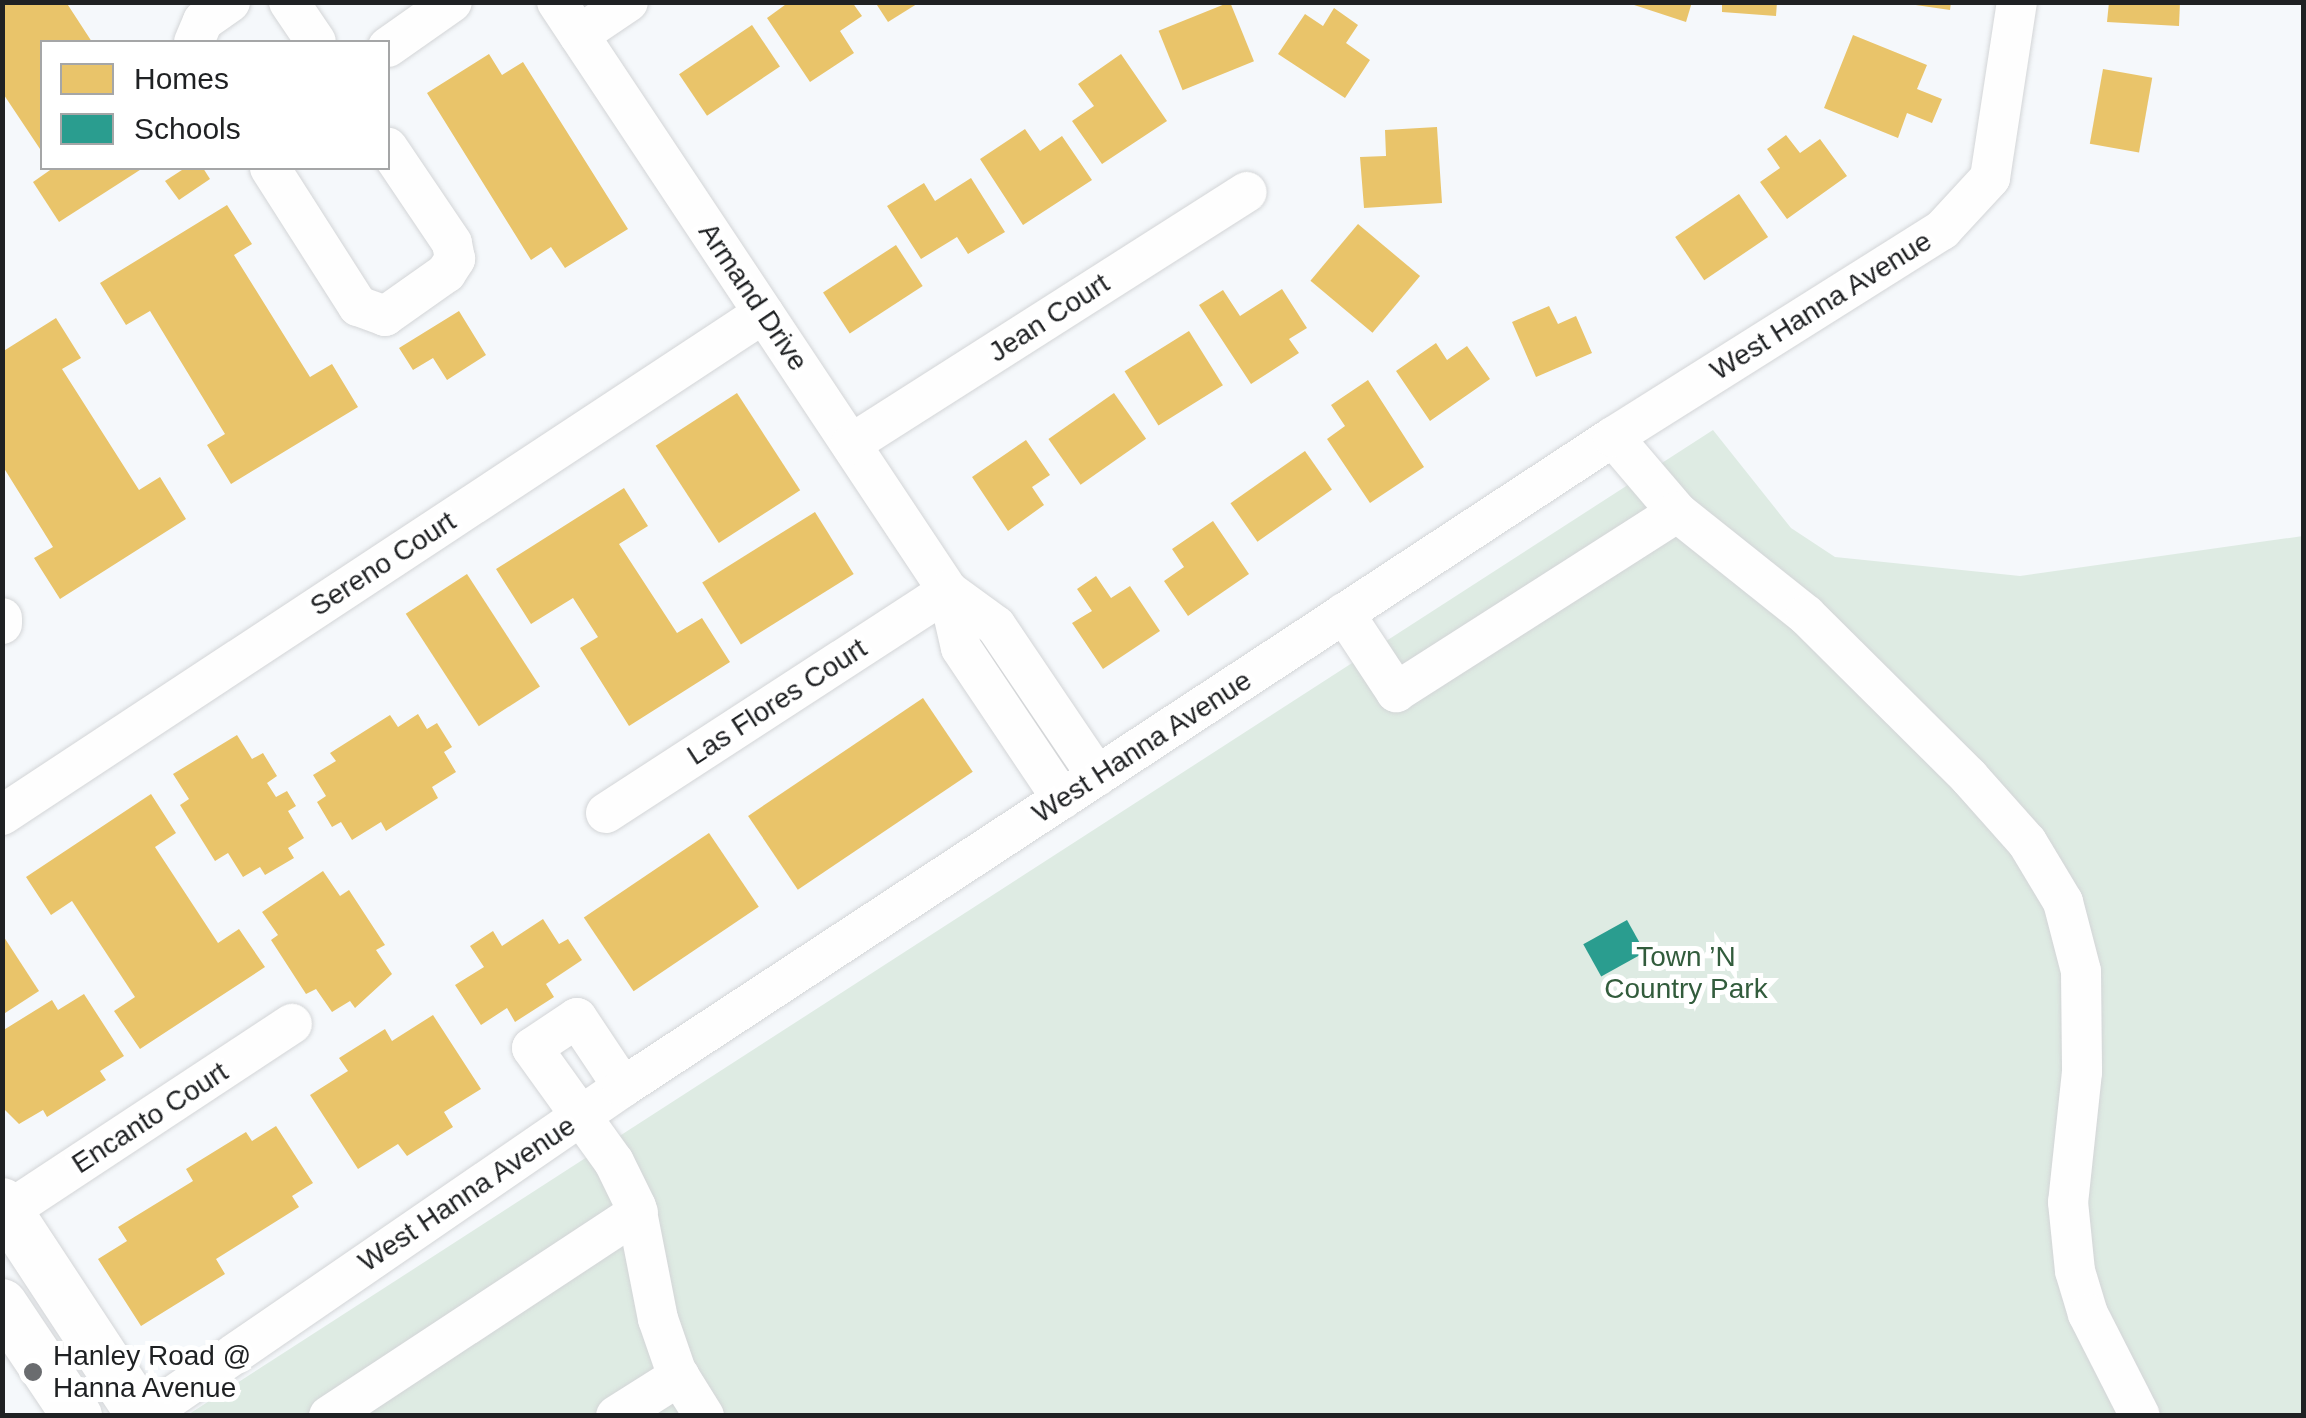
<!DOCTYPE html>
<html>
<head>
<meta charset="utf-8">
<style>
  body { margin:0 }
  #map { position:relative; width:2306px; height:1418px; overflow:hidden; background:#f5f8fb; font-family:Helvetica,sans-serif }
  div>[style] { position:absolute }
  .green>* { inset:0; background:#deebe3 }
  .homes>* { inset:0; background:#e9c46a; transform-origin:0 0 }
  .schools>* { inset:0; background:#2a9d8f; transform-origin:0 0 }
  .roads { filter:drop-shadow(0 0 2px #d3d5d7) drop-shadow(0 0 2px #d3d5d7) }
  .minor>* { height:40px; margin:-20px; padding:0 20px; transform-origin:20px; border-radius:20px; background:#fefefe }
  .major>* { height:50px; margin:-25px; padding:0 25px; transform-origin:25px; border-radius:25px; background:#fefefe }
  .dots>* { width:28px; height:28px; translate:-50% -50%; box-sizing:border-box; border:5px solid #fff; border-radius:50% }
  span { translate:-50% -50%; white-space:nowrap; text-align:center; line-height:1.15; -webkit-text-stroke:10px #fff; paint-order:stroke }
  .street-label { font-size:28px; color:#1f2123 }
  .park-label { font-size:28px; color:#325c3c }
  .poi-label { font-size:28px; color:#1f2123 }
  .left { translate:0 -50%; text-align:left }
  .frame { position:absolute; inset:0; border:5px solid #1f2123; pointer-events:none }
  .legend { position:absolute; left:40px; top:40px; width:350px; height:130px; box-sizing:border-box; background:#fff; border:2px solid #a5a6a7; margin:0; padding:12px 18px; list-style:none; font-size:30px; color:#1f2123 }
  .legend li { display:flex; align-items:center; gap:20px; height:50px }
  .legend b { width:50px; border:2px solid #a5a6a7 }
</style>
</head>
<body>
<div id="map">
  <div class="green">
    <i style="clip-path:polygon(1713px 430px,1791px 528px,1835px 557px,2020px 576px,2303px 536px,2303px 1415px,186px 1416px)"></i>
  </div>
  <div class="homes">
    <i style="clip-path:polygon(2px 2px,66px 2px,92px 42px,42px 42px,42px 152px,2px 92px)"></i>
    <i style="clip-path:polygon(789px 2px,852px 2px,862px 16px,840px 31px,854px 53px,810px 82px,767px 18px)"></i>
    <i style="clip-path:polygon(875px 2px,920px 2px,888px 22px)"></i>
    <i style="left:1230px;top:2px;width:64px;height:77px;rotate:68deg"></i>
    <i style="clip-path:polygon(1625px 2px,1692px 2px,1686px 22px)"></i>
    <i style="clip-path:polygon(1722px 2px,1777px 2px,1776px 16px,1722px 12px)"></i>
    <i style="clip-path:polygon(1895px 2px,1951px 2px,1950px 10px)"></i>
    <i style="clip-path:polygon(2109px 2px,2180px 2px,2179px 26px,2107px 22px)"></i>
    <i style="clip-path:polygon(1334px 8px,1358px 25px,1346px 43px,1370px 60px,1345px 98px,1278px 54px,1305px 14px,1323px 26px)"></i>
    <i style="left:752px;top:25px;width:50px;height:88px;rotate:56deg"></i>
    <i style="clip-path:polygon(1853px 35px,1927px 65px,1917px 89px,1942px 99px,1932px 123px,1907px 113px,1898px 138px,1824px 108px)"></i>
    <i style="clip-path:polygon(489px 54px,502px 75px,523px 62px,628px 229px,565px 268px,551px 247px,531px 260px,427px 93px)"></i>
    <i style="clip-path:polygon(1121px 54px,1167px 121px,1102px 164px,1072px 121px,1094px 106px,1078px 84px)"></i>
    <i style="left:2103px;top:69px;width:50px;height:76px;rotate:10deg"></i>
    <i style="clip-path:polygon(1437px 127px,1442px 203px,1364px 208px,1360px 157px,1386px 156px,1385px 130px)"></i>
    <i style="clip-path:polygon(1025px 129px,1040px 151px,1062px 136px,1092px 180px,1023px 225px,980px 159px)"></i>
    <i style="clip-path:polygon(1786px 135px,1800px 153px,1820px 139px,1847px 176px,1787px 219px,1760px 182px,1780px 168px,1767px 149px)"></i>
    <i style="clip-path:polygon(143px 168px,59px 222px,33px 182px,53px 168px)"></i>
    <i style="clip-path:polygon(185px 168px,203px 168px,210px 179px,179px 200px,165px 181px)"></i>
    <i style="clip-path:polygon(971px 178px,1005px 232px,968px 254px,957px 237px,921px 259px,887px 206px,924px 183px,935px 201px)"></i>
    <i style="left:1739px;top:194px;width:52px;height:77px;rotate:56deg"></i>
    <i style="clip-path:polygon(227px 205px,252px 244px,234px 255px,310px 377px,332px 364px,358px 407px,231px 484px,207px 445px,225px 434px,150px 311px,126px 325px,100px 283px)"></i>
    <i style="left:1358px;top:224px;width:81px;height:74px;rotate:40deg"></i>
    <i style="left:896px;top:245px;width:49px;height:87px;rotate:57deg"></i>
    <i style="clip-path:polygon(1282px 289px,1307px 328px,1289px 339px,1299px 353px,1251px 384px,1199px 305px,1223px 290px,1240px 316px)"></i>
    <i style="clip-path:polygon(1549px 306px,1558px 324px,1576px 316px,1592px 353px,1536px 377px,1512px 322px)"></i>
    <i style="clip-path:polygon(459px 311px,486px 355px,447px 380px,433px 358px,413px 370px,399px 348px)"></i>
    <i style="clip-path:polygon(56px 318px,81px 358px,62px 369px,139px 490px,160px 477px,186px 519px,60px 599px,34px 558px,53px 547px,2px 465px,2px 352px)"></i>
    <i style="left:1189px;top:331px;width:64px;height:76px;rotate:58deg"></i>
    <i style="clip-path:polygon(1436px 343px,1447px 360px,1467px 346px,1490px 379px,1430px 421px,1396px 371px)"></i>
    <i style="clip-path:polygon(1368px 380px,1424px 467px,1370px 503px,1327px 439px,1345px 426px,1331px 405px)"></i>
    <i style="left:737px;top:393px;width:116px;height:97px;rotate:57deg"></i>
    <i style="left:1114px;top:393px;width:56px;height:80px;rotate:55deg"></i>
    <i style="clip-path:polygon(1026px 440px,1050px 475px,1032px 487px,1044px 505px,1008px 531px,972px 477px)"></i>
    <i style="left:1305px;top:451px;width:47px;height:91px;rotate:55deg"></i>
    <i style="clip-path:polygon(624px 488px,648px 526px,619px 544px,677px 633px,702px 618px,730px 662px,629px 726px,580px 648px,598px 637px,573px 598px,531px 624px,496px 569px)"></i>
    <i style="left:815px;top:512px;width:73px;height:133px;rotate:58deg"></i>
    <i style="clip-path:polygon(1213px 521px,1249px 574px,1188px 616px,1164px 581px,1184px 567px,1172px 549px)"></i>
    <i style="left:467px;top:574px;width:134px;height:73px;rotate:57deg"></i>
    <i style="clip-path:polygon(1096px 576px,1111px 598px,1130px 586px,1160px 631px,1103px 669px,1072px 623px,1092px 611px,1077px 589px)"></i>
    <i style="left:923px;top:698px;width:89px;height:211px;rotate:56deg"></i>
    <i style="clip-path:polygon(418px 714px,427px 729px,437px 723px,452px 747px,444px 752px,456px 772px,432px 787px,438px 798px,386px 831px,381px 822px,352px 840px,341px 822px,332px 827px,317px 802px,326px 796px,313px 775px,336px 761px,330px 753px,390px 715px,398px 727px)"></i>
    <i style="clip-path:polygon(237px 735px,252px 759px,263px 753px,277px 776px,267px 783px,276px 797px,287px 791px,296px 806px,288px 811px,304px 838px,288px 848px,294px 858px,265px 875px,260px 867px,243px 877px,228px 853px,215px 861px,180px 805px,189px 799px,173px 774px)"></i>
    <i style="clip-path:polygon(151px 794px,176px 833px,155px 847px,218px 943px,239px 929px,265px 967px,140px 1049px,114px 1011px,135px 997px,72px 901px,51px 915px,26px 877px)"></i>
    <i style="left:709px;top:833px;width:89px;height:151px;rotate:56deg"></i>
    <i style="clip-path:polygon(323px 871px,340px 896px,349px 890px,385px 945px,376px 950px,392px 974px,355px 1008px,350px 1001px,332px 1012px,316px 989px,306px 994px,271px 940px,278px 935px,262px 912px)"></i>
    <i style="clip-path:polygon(543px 919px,559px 944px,568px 939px,582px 960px,546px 984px,554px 997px,515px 1022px,507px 1008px,481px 1025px,455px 985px,484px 967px,470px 946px,493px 931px,502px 946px)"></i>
    <i style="clip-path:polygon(2px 934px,39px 991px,2px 1015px)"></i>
    <i style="clip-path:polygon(84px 994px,124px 1056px,100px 1071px,106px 1080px,47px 1117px,43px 1110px,19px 1124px,2px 1107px,2px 1031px,52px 1000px,58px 1010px)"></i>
    <i style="clip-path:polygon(433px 1015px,481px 1089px,444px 1112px,453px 1127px,407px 1156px,398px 1144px,358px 1169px,310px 1095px,348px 1071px,339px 1058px,385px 1029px,392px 1041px)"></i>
    <i style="clip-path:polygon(276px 1126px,313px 1183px,292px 1196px,299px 1207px,216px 1259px,225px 1274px,141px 1326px,98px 1259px,127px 1241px,118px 1227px,193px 1181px,186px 1169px,246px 1132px,252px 1141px)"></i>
  </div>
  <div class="schools">
    <i style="left:1627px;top:920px;width:37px;height:50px;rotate:61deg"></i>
  </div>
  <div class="roads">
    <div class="minor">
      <i style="left:289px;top:2px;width:48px;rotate:56deg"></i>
      <i style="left:557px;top:2px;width:707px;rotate:56.42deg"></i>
      <i style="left:948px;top:591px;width:59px;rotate:36.1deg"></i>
      <i style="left:996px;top:626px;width:181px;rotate:56deg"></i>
      <i style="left:579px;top:35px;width:59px;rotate:-34deg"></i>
      <i style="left:194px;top:42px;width:23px;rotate:-67deg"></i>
      <i style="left:203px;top:21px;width:33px;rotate:-35deg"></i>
      <i style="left:388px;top:47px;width:78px;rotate:-35.1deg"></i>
      <i style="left:270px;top:168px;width:164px;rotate:57.5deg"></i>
      <i style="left:358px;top:306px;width:29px;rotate:20deg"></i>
      <i style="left:385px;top:316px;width:75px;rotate:-35.2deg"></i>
      <i style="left:446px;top:273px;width:17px;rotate:-57deg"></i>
      <i style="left:455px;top:259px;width:16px;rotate:-101deg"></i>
      <i style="left:452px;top:243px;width:115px;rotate:-124deg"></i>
      <i style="left:1613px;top:437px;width:99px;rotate:49.5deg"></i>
      <i style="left:1677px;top:512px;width:165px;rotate:38.6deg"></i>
      <i style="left:1806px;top:615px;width:230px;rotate:44.8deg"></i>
      <i style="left:1969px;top:777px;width:87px;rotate:48.3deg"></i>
      <i style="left:2027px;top:842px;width:70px;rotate:59deg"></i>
      <i style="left:2063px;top:902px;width:71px;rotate:75.4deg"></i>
      <i style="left:2081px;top:971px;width:101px;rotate:89.4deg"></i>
      <i style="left:2082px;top:1072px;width:131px;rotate:96.1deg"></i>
      <i style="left:2068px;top:1202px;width:69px;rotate:84.2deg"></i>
      <i style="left:2075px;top:1271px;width:45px;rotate:73.2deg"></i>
      <i style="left:2088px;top:1314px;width:114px;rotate:63deg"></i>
      <i style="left:851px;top:444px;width:469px;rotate:-32.5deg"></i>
      <i style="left:948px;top:591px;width:58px;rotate:77.2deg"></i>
      <i style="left:961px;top:648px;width:182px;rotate:56.2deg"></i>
      <i style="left:1344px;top:613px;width:95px;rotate:56.6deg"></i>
      <i style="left:1396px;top:692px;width:334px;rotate:-32.6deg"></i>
      <i style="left:2px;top:618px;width:6px;rotate:90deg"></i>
      <i style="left:606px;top:813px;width:408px;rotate:-33deg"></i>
      <i style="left:2px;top:815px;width:912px;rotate:-33.38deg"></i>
      <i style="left:623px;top:1087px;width:83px;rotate:-123.7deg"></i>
      <i style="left:577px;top:1018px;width:54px;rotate:146.3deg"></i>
      <i style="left:532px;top:1048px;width:140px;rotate:54.3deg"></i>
      <i style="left:614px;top:1162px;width:50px;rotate:63.9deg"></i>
      <i style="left:636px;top:1207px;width:114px;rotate:78.9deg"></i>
      <i style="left:658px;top:1319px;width:55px;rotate:70.9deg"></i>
      <i style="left:676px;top:1371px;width:53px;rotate:58.1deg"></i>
      <i style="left:8px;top:1211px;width:340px;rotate:-33.4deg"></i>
      <i style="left:144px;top:1416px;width:581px;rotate:-34.48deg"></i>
      <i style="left:623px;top:1087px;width:1184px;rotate:-33.29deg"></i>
      <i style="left:1613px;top:437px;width:389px;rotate:-32.2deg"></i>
      <i style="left:1942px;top:230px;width:71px;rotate:-47.3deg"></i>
      <i style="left:1990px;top:178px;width:178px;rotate:-81.3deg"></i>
      <i style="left:329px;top:1416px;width:370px;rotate:-33.4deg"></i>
      <i style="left:616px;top:1416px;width:75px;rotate:-32.4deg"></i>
    </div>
    <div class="major">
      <i style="left:2px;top:1203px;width:255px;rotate:56.7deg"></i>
      <i style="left:2px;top:1304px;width:135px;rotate:56.2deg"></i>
    </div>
  </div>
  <div class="dots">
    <i style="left:33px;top:1372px;background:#6a6c6f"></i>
  </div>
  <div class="street-label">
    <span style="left:753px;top:297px;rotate:56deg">Armand Drive</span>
    <span style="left:1821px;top:306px;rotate:-32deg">West Hanna Avenue</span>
    <span style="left:1049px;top:318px;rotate:-33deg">Jean Court</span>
    <span style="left:383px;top:564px;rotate:-33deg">Sereno Court</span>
    <span style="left:777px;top:702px;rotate:-33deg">Las Flores Court</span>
    <span style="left:1142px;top:747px;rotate:-33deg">West Hanna Avenue</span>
    <span style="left:150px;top:1118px;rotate:-33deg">Encanto Court</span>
    <span style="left:467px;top:1194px;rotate:-34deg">West Hanna Avenue</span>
  </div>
  <div class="park-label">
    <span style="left:1686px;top:973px">Town ’N<br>Country Park</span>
  </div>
  <div class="poi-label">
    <span class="left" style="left:53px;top:1372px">Hanley Road @<br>Hanna Avenue</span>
  </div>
  <div class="frame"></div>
  <ul class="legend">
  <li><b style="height:28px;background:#e9c46a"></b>Homes</li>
  <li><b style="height:28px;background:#2a9d8f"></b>Schools</li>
  </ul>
</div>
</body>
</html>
